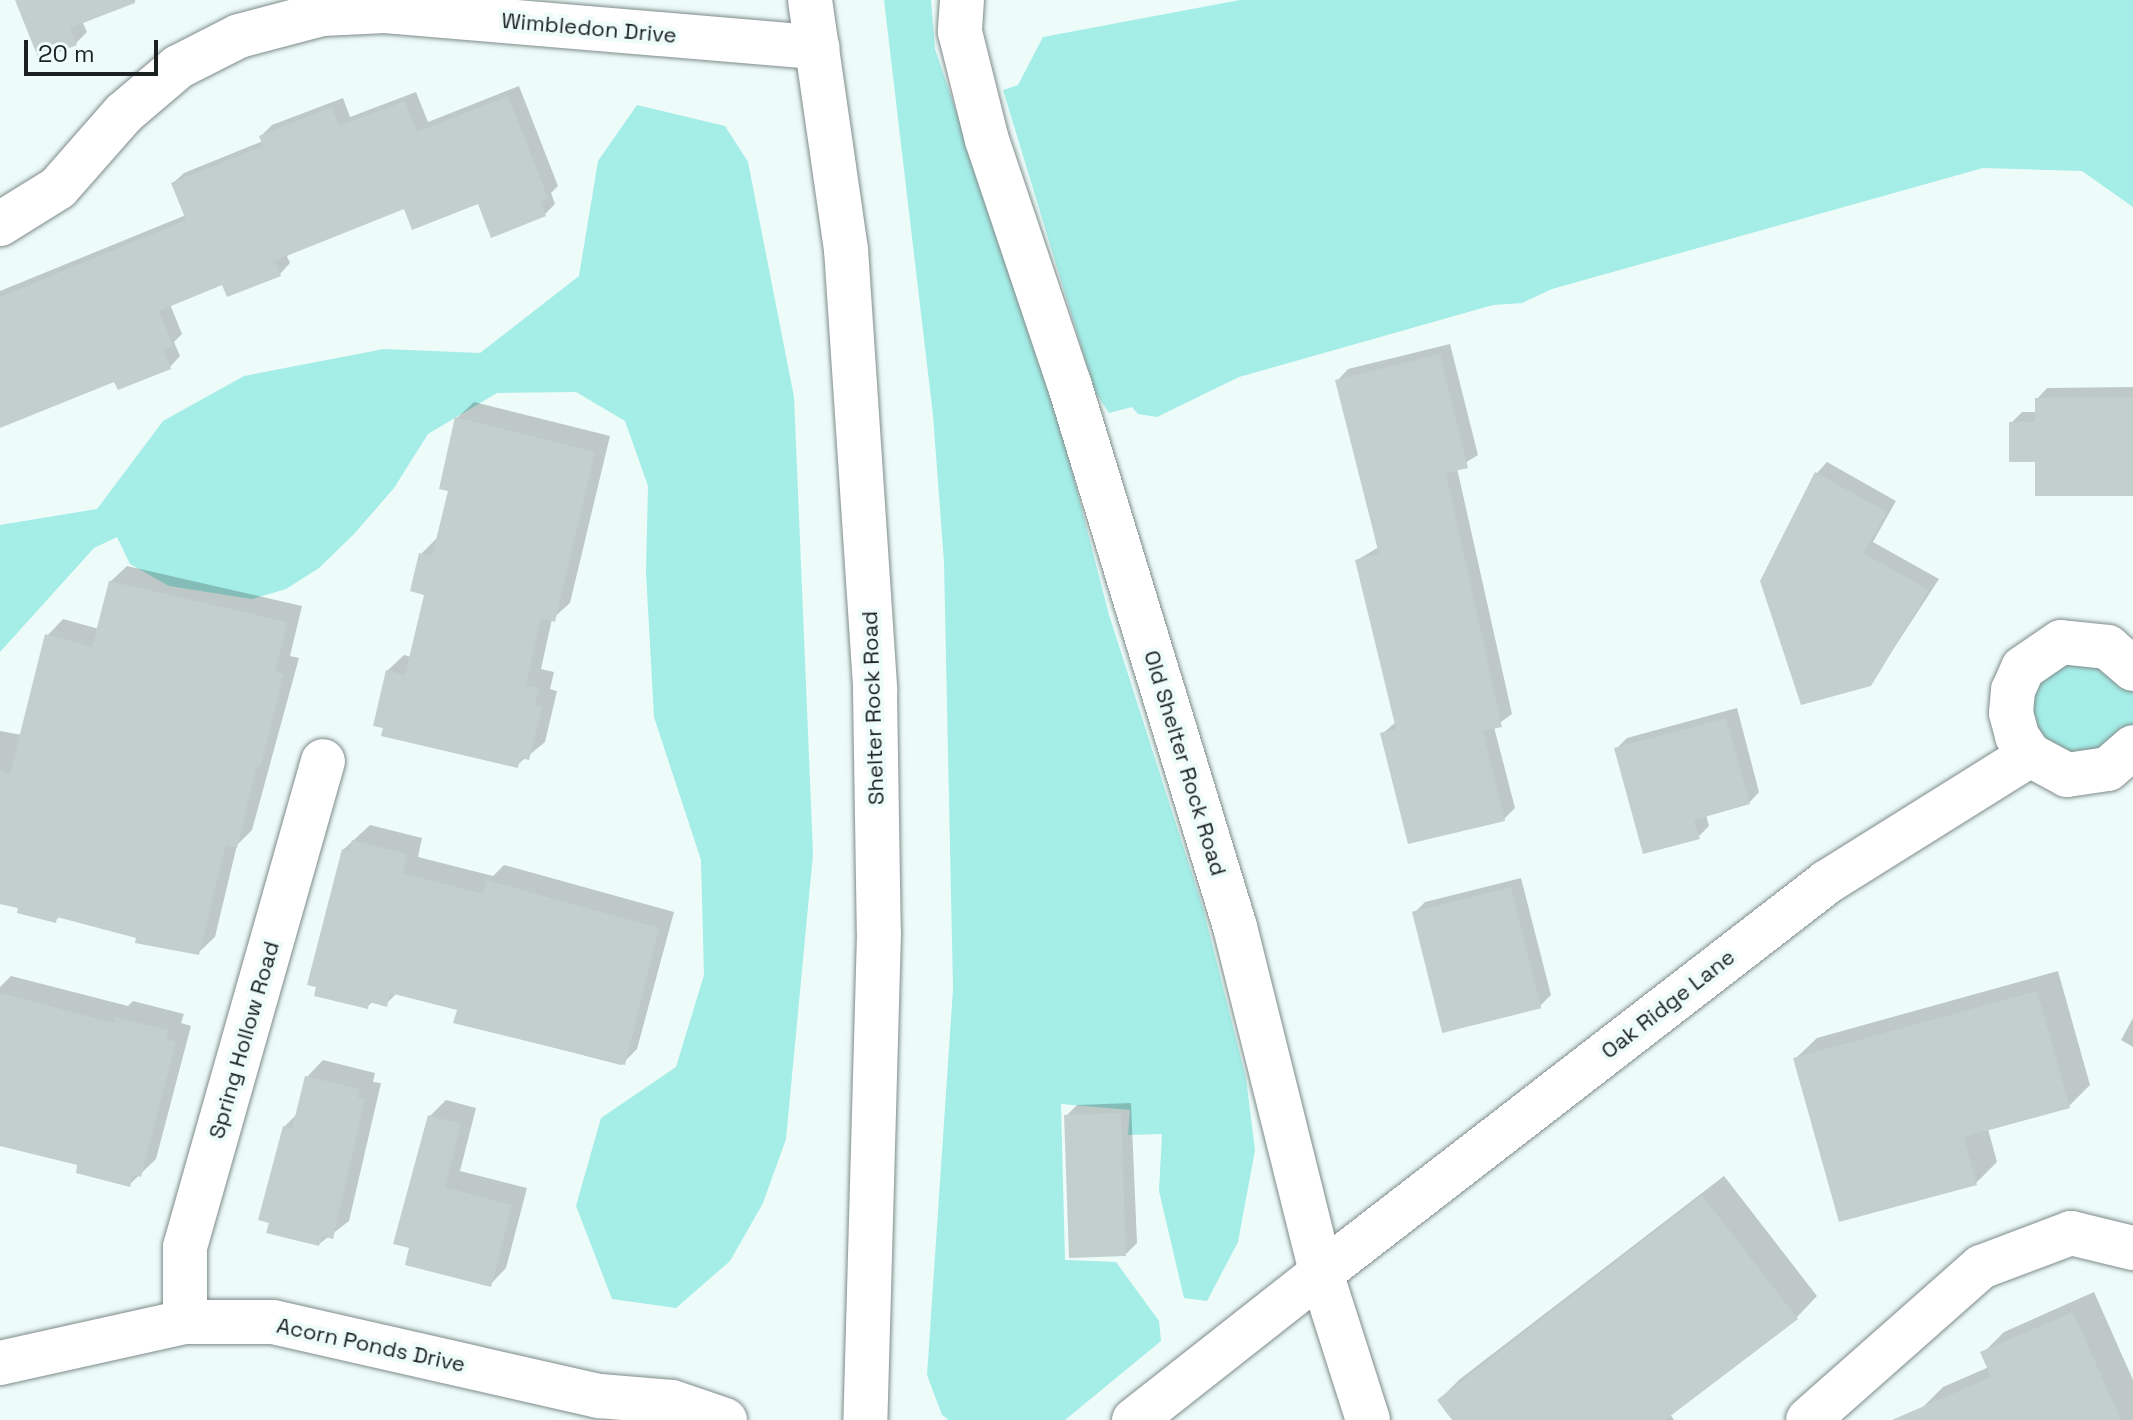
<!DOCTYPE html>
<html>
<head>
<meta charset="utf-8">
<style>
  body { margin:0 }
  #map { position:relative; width:2133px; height:1420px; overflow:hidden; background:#edfbf9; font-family:"Space Grotesk",sans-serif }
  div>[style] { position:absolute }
  .green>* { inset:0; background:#a5ede7 }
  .shadow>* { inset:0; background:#0003 }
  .building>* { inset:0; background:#c2cfcd; transform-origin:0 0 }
  .roads { filter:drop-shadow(0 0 2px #7f8b8a) drop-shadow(0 0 2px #7f8b8a) }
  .street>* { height:44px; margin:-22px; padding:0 22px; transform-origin:22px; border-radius:22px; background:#fff }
  .secondary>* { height:44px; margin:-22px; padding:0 22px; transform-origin:22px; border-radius:22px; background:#fff }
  span { translate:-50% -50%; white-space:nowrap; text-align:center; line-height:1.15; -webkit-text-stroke:8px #edfbf9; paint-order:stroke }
  .street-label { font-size:22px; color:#1b2020 }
  .scale { position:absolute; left:24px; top:40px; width:134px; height:36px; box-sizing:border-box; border:4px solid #1b2020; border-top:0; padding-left:10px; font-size:24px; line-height:28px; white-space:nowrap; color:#1b2020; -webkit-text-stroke:6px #edfbf9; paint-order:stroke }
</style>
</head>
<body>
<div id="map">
  <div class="green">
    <i style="clip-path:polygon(884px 0,931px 0,935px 49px,1052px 393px,1109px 615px,1203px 908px,1246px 1078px,1255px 1150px,1238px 1242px,1207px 1301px,1184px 1298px,1159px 1191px,1162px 1134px,1128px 1135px,1130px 1110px,1061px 1104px,1065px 1260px,1116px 1262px,1159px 1321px,1161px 1341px,1065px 1420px,949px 1420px,942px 1415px,927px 1375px,953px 989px,944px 562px,933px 415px)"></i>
    <i style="clip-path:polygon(1240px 0,2133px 0,2133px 207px,2082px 171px,1983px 168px,1552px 289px,1522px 303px,1493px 305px,1239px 377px,1157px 417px,1138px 414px,1132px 407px,1109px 413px,1095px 392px,1003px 90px,1018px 85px,1043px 37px)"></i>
    <i style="clip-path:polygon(637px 105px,725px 126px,748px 162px,794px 397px,813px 854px,786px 1139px,763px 1203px,730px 1261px,676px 1308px,612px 1299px,576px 1206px,601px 1118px,676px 1067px,704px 975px,701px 860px,654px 717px,646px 573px,648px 486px,625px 421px,576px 392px,497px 393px,428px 434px,394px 488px,355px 533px,319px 568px,286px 589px,252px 599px,169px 586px,130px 564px,117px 537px,94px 548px,0 652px,0 525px,97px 509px,163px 421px,244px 376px,384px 349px,480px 353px,579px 276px,598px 161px)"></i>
    <i style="clip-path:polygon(2040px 652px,2133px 669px,2133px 747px,2067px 775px,2013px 690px)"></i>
  </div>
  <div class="shadow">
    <i style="clip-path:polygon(18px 0,136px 0,82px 21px,87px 32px,76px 43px)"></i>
    <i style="clip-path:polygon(519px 86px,558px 186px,551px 193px,555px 204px,544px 215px,479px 201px,405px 207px,286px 254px,290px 263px,280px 274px,223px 282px,170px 304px,182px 334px,174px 342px,180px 356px,170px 367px,115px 379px,0 425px,0 291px,186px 215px,173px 183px,184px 173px,263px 141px,261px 136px,272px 125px,343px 98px,350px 117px,416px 92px,428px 122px)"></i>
    <i style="clip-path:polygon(1450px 344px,1478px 455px,1457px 468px,1512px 714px,1494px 727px,1515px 808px,1504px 819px,1383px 733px,1396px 722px,1357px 560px,1379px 547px,1338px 380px,1348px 369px)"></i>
    <i style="clip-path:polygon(2133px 387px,2133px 494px,2037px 460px,2011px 423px,2022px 412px,2037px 412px,2037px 399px,2047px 388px)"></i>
    <i style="clip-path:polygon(474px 402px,610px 436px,570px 603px,552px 619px,541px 669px,554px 672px,550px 689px,557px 691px,545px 742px,517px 765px,387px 671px,404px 655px,411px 657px,426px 593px,421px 554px,437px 538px,450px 489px,457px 418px)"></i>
    <i style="clip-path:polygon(1827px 462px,1896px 501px,1873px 542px,1939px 579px,1870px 685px,1762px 581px,1817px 473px)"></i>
    <i style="clip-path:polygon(127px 566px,302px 606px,290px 656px,299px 658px,252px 830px,237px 845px,215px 937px,198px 953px,60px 916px,55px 921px,0 902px,0 731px,22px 735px,47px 636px,63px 619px,99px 629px,110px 582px)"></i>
    <i style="clip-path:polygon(1737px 708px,1759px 792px,1749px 803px,1706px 815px,1709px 826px,1698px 837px,1616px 749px,1627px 738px)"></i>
    <i style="clip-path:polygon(370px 825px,422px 838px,418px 857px,493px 876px,504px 865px,674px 912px,637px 1049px,621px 1065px,455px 1022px,459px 1008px,397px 993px,386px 1004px,373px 1001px,367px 1007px,343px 850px)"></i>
    <i style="clip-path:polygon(1521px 878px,1551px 995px,1540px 1006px,1414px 913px,1425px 902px)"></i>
    <i style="clip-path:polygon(2058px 971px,2090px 1085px,2069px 1106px,1988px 1129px,1997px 1162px,1976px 1183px,1795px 1059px,1817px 1038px)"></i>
    <i style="clip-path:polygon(11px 976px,128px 1006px,133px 1001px,184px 1014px,181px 1023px,191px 1026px,156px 1159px,129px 1185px,80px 1163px,0 1143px,0 987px)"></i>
    <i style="clip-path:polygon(2133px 1018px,2133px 1047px,2121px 1040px)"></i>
    <i style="clip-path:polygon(323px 1060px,375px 1073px,373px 1082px,381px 1083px,349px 1221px,319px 1244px,284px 1127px,297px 1114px,307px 1077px)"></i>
    <i style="clip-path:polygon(446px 1100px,476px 1108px,460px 1171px,527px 1188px,506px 1268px,490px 1285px,408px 1264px,430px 1116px)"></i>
    <i style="clip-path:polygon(1131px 1103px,1137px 1243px,1126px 1254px,1066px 1116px,1077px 1105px)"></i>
    <i style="clip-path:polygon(1724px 1176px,1817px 1296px,1797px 1317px,1670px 1414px,1674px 1420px,1455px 1420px,1439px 1400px,1460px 1379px)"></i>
    <i style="clip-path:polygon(2094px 1292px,2133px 1380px,2133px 1420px,1927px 1420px,1922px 1408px,1943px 1387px,1989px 1367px,1983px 1353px,2004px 1332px)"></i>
  </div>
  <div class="building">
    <i style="clip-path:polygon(15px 0,135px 0,135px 3px,70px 28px,77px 45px,39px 60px)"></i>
    <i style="clip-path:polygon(508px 96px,548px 198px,540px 202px,546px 216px,491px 238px,478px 204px,412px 230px,404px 209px,274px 261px,281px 276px,227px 297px,222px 285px,159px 311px,173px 346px,163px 350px,171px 369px,118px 390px,114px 382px,0 428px,0 297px,186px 220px,171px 183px,263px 146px,259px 136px,332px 107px,339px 126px,405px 101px,417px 132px)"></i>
    <i style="clip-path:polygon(1440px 354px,1468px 468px,1446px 473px,1502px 727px,1483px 731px,1505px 821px,1408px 844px,1380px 733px,1396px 729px,1355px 560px,1379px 554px,1335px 380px)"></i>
    <i style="clip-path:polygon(2133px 397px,2133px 496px,2035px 496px,2035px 462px,2009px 462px,2009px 422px,2035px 422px,2035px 398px)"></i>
    <i style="clip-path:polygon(455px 417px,595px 452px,555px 622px,541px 618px,526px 685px,539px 688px,535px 705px,542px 706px,529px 760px,520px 758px,518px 768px,381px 736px,383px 728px,373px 726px,386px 670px,405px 675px,424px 595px,410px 591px,419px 553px,432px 556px,448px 491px,439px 489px)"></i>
    <i style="clip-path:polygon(1815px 472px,1887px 512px,1863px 553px,1929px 590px,1871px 686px,1801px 705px,1760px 581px)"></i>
    <i style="clip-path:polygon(109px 581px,287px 622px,275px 672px,284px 674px,261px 766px,257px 765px,237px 848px,226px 845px,199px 955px,135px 943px,136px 938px,57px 917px,56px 923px,17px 913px,18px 908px,0 904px,0 771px,10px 774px,45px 634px,92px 647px)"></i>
    <i style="clip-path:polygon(1726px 718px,1750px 804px,1694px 820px,1700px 839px,1643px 854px,1614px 748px)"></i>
    <i style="clip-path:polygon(352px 840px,407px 854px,403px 873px,483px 894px,486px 880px,659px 928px,625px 1065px,453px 1023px,457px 1010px,390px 993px,387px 1007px,369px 1002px,368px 1009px,314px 996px,316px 987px,307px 985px,342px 849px,349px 851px)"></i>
    <i style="left:1511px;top:887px;width:125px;height:102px;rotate:76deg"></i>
    <i style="clip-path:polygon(2037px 991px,2070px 1108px,1964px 1137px,1977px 1185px,1839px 1222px,1793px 1058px)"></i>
    <i style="clip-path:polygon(0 993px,114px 1023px,115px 1017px,169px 1030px,166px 1039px,176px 1042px,141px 1177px,133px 1175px,130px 1187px,76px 1173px,77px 1165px,0 1146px)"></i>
    <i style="clip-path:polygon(305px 1076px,360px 1089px,358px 1098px,365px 1099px,333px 1239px,322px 1236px,319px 1246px,266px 1233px,269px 1223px,258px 1220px,283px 1126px,292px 1129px)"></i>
    <i style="left:1121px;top:1113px;width:143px;height:57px;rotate:88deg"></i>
    <i style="clip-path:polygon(428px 1115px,461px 1124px,445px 1187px,512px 1205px,491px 1287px,405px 1265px,409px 1248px,393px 1244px)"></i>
    <i style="clip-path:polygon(1702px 1195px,1798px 1319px,1665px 1420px,1452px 1420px,1437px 1400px)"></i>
    <i style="clip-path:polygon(2073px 1312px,2121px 1420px,1892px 1420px,1991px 1377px,1980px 1352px)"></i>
  </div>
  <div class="roads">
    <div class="street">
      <i style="left:962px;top:0;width:32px;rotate:94deg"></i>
      <i style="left:960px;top:32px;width:111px;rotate:76deg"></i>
      <i style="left:987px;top:140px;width:256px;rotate:71.4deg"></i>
      <i style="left:1069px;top:383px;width:569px;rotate:73.03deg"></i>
      <i style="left:1235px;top:927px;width:357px;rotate:76deg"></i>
      <i style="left:1321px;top:1273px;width:238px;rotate:141.8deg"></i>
      <i style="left:0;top:224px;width:68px;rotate:-31.8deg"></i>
      <i style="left:58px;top:188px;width:100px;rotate:-48.7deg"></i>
      <i style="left:124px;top:113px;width:71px;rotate:-40.4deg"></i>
      <i style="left:178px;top:67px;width:68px;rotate:-26.9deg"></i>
      <i style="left:239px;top:36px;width:86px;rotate:-14.8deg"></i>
      <i style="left:322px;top:14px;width:63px;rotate:-2.7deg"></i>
      <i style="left:385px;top:11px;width:434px;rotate:4.8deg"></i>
      <i style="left:2133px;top:669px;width:33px;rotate:-139deg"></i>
      <i style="left:2108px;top:647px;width:47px;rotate:-173.9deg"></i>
      <i style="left:2061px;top:642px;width:46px;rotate:145.6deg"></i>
      <i style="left:2023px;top:668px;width:24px;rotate:114deg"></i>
      <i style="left:2013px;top:690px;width:23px;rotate:95deg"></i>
      <i style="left:2011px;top:713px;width:24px;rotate:75deg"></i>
      <i style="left:2017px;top:736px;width:23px;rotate:56deg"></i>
      <i style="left:2030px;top:755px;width:42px;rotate:28.4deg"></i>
      <i style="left:2067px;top:775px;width:41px;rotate:-8.3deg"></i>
      <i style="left:2108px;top:769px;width:33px;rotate:-41deg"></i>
      <i style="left:185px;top:1322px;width:75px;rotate:-90deg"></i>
      <i style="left:185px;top:1247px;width:505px;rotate:-74.15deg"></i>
      <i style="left:0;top:1363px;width:189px;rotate:-12.5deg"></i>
      <i style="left:185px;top:1322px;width:88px"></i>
      <i style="left:273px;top:1322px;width:335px;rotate:12.8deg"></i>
      <i style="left:600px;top:1396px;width:72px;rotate:4.8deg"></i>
      <i style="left:672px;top:1402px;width:56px;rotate:18.8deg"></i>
      <i style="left:1368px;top:1420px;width:154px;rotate:-107.7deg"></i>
      <i style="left:1321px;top:1273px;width:639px;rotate:-37.69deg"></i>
      <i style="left:1827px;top:882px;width:239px;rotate:-32deg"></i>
      <i style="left:1808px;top:1420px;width:231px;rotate:-41.5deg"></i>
      <i style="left:1981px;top:1267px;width:96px;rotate:-20.7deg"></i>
      <i style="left:2071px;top:1233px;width:64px;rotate:13.6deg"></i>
    </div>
    <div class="secondary">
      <i style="left:810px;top:0;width:252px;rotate:81.8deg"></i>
      <i style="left:846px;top:249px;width:443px;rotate:86.2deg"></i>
      <i style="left:875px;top:691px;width:242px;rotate:89.1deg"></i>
      <i style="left:879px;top:933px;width:487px;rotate:91.6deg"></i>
    </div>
  </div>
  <div class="street-label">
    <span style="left:589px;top:28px;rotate:5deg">Wimbledon Drive</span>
    <span style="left:873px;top:708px;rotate:-92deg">Shelter Rock Road</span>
    <span style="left:1185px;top:763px;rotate:73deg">Old Shelter Rock Road</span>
    <span style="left:1668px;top:1004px;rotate:-38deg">Oak Ridge Lane</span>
    <span style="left:244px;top:1040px;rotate:-74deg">Spring Hollow Road</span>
    <span style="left:371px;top:1345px;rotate:12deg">Acorn Ponds Drive</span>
  </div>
  <div class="scale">20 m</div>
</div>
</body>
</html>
